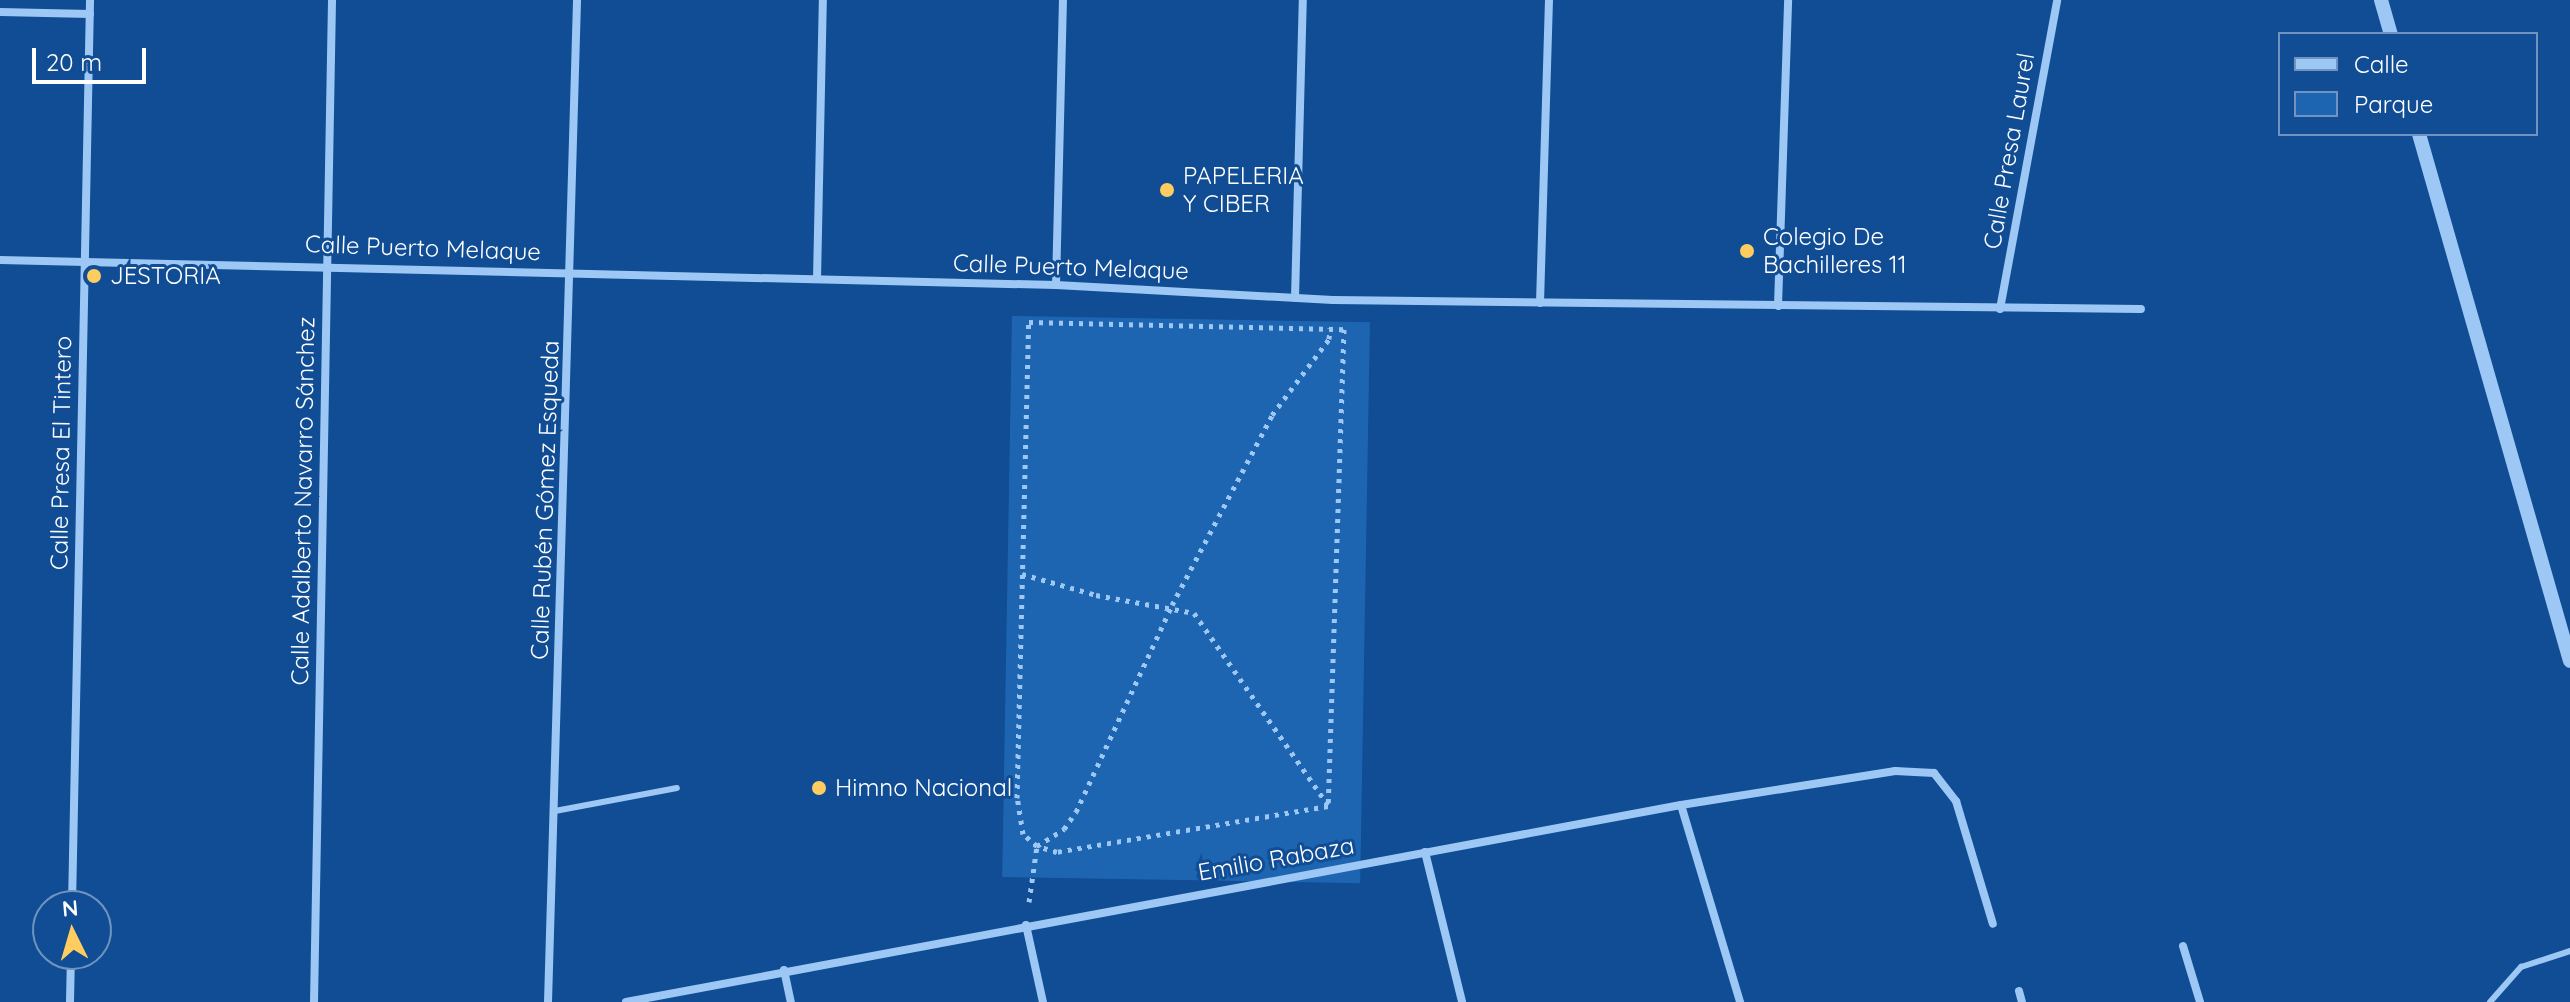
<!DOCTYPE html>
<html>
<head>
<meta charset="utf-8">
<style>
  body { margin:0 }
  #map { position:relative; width:2570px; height:1002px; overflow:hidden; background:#104d94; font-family:Quicksand,sans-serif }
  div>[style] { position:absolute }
  .green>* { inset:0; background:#1e65b1; transform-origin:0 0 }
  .path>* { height:5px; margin-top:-2.5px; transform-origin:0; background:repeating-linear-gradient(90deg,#9dc7f4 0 4px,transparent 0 10px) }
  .service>* { height:6px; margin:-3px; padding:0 3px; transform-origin:3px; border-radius:3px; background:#9dc7f4 }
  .minor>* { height:8px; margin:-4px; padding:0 4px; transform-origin:4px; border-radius:4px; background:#9dc7f4 }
  .tertiary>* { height:14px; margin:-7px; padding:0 7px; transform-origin:7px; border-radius:7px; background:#9dc7f4 }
  .dots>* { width:22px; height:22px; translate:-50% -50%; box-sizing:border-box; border:4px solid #104d94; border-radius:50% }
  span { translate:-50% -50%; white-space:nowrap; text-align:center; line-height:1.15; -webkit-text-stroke:6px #104d94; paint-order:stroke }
  .street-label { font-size:24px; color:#fff }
  .poi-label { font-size:24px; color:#fff }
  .left { translate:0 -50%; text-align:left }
  .legend { position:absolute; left:2278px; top:32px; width:260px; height:104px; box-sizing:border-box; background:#104d94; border:2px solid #7094bf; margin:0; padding:10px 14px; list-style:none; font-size:24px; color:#fff }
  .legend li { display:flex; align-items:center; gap:16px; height:40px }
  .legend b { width:40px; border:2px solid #7094bf }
  .north { position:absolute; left:32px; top:890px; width:80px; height:80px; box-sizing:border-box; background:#104d94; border:2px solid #7094bf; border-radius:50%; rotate:355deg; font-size:22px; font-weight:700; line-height:32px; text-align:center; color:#fff }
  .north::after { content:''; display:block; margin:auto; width:28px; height:36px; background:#ffcc5f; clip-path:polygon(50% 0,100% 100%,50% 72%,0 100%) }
  .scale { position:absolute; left:32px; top:48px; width:114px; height:36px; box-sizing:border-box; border:4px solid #fff; border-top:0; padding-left:10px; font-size:24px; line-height:28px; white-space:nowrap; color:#fff; -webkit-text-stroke:6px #104d94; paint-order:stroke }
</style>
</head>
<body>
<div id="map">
  <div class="green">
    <i style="left:1012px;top:316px;width:358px;height:561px;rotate:1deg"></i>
  </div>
  <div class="path">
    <i style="left:1029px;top:322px;width:315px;rotate:1.3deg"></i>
    <i style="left:1344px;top:329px;width:477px;rotate:91.9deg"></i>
    <i style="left:1328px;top:806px;width:275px;rotate:170.4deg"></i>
    <i style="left:1057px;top:852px;width:21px;rotate:-163deg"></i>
    <i style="left:1037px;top:846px;width:18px;rotate:-139deg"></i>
    <i style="left:1023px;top:834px;width:36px;rotate:-99deg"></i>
    <i style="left:1017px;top:798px;width:476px;rotate:-88.6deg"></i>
    <i style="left:1022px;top:574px;width:77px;rotate:15.8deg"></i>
    <i style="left:1096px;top:595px;width:100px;rotate:10.4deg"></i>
    <i style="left:1194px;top:613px;width:234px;rotate:55.1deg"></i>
    <i style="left:1029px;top:902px;width:57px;rotate:-81.9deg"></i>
    <i style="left:1037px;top:846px;width:32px;rotate:-32deg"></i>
    <i style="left:1064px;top:829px;width:21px;rotate:-55deg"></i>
    <i style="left:1076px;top:812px;width:228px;rotate:-65.1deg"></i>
    <i style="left:1172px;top:605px;width:215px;rotate:-62.2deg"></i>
    <i style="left:1272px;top:415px;width:95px;rotate:-53.1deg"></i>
    <i style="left:1329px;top:339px;width:11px;rotate:-85deg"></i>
  </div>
  <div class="service">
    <i style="left:555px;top:811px;width:124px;rotate:-10.7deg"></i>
    <i style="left:2490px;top:1002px;width:47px;rotate:-48.5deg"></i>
    <i style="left:2521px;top:967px;width:52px;rotate:-18.1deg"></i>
  </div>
  <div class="minor">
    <i style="left:0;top:12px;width:90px;rotate:1.3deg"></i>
    <i style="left:0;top:260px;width:1056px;rotate:1.36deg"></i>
    <i style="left:1056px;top:285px;width:277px;rotate:3.1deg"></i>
    <i style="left:1333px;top:300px;width:808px;rotate:0.64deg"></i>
    <i style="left:817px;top:279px;width:279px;rotate:-88.8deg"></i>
    <i style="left:1056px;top:285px;width:285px;rotate:-88.6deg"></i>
    <i style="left:1295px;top:298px;width:298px;rotate:-88.5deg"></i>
    <i style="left:1540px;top:303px;width:303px;rotate:-88.3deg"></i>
    <i style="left:1778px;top:306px;width:306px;rotate:-88.1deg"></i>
    <i style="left:2000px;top:309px;width:314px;rotate:-79.5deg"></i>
    <i style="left:1681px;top:805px;width:206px;rotate:73.3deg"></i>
    <i style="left:1425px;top:852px;width:154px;rotate:76.1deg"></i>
    <i style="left:72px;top:906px;width:906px;rotate:-88.86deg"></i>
    <i style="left:1026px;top:925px;width:79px;rotate:77.6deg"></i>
    <i style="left:2183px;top:946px;width:59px;rotate:73.1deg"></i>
    <i style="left:784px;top:970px;width:33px;rotate:78deg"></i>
    <i style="left:2019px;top:991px;width:11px;rotate:75deg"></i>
    <i style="left:70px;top:1002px;width:48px;rotate:-88.8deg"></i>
    <i style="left:314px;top:1002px;width:1002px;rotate:-88.97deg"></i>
    <i style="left:548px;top:1002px;width:1002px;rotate:-88.34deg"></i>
    <i style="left:626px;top:1002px;width:1073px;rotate:-10.58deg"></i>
    <i style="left:1681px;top:805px;width:217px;rotate:-9deg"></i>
    <i style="left:1895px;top:771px;width:39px;rotate:3deg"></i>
    <i style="left:1934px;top:773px;width:36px;rotate:52deg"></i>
    <i style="left:1956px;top:801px;width:128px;rotate:73.3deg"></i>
  </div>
  <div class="tertiary">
    <i style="left:2381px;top:0;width:35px;rotate:74deg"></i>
    <i style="left:2419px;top:134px;width:548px;rotate:74.01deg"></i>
  </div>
  <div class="dots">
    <i style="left:1167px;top:190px;background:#ffcc5f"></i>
    <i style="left:1747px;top:251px;background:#ffcc5f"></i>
    <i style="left:94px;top:276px;background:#ffcc5f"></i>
    <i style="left:819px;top:788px;background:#ffcc5f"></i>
  </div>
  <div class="street-label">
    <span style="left:2009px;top:151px;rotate:-80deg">Calle Presa Laurel</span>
    <span style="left:423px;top:248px;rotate:2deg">Calle Puerto Melaque</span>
    <span style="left:1071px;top:267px;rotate:2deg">Calle Puerto Melaque</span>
    <span style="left:61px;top:453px;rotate:-89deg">Calle Presa El Tintero</span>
    <span style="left:545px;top:500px;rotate:-88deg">Calle Rubén Gómez Esqueda</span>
    <span style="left:303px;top:501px;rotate:-89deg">Calle Adalberto Navarro Sánchez</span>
    <span style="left:1276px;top:859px;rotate:-10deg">Emilio Rabaza</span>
  </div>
  <div class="poi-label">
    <span class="left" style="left:1183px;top:190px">PAPELERIA<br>Y CIBER</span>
    <span class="left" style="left:1763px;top:251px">Colegio De<br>Bachilleres 11</span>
    <span class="left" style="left:110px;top:276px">JESTORIA</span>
    <span class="left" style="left:835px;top:788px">Himno Nacional</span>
  </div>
  <ul class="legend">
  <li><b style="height:10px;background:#9dc7f4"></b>Calle</li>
  <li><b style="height:22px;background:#1e65b1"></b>Parque</li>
  </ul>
  <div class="north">N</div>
  <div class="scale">20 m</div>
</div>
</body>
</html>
